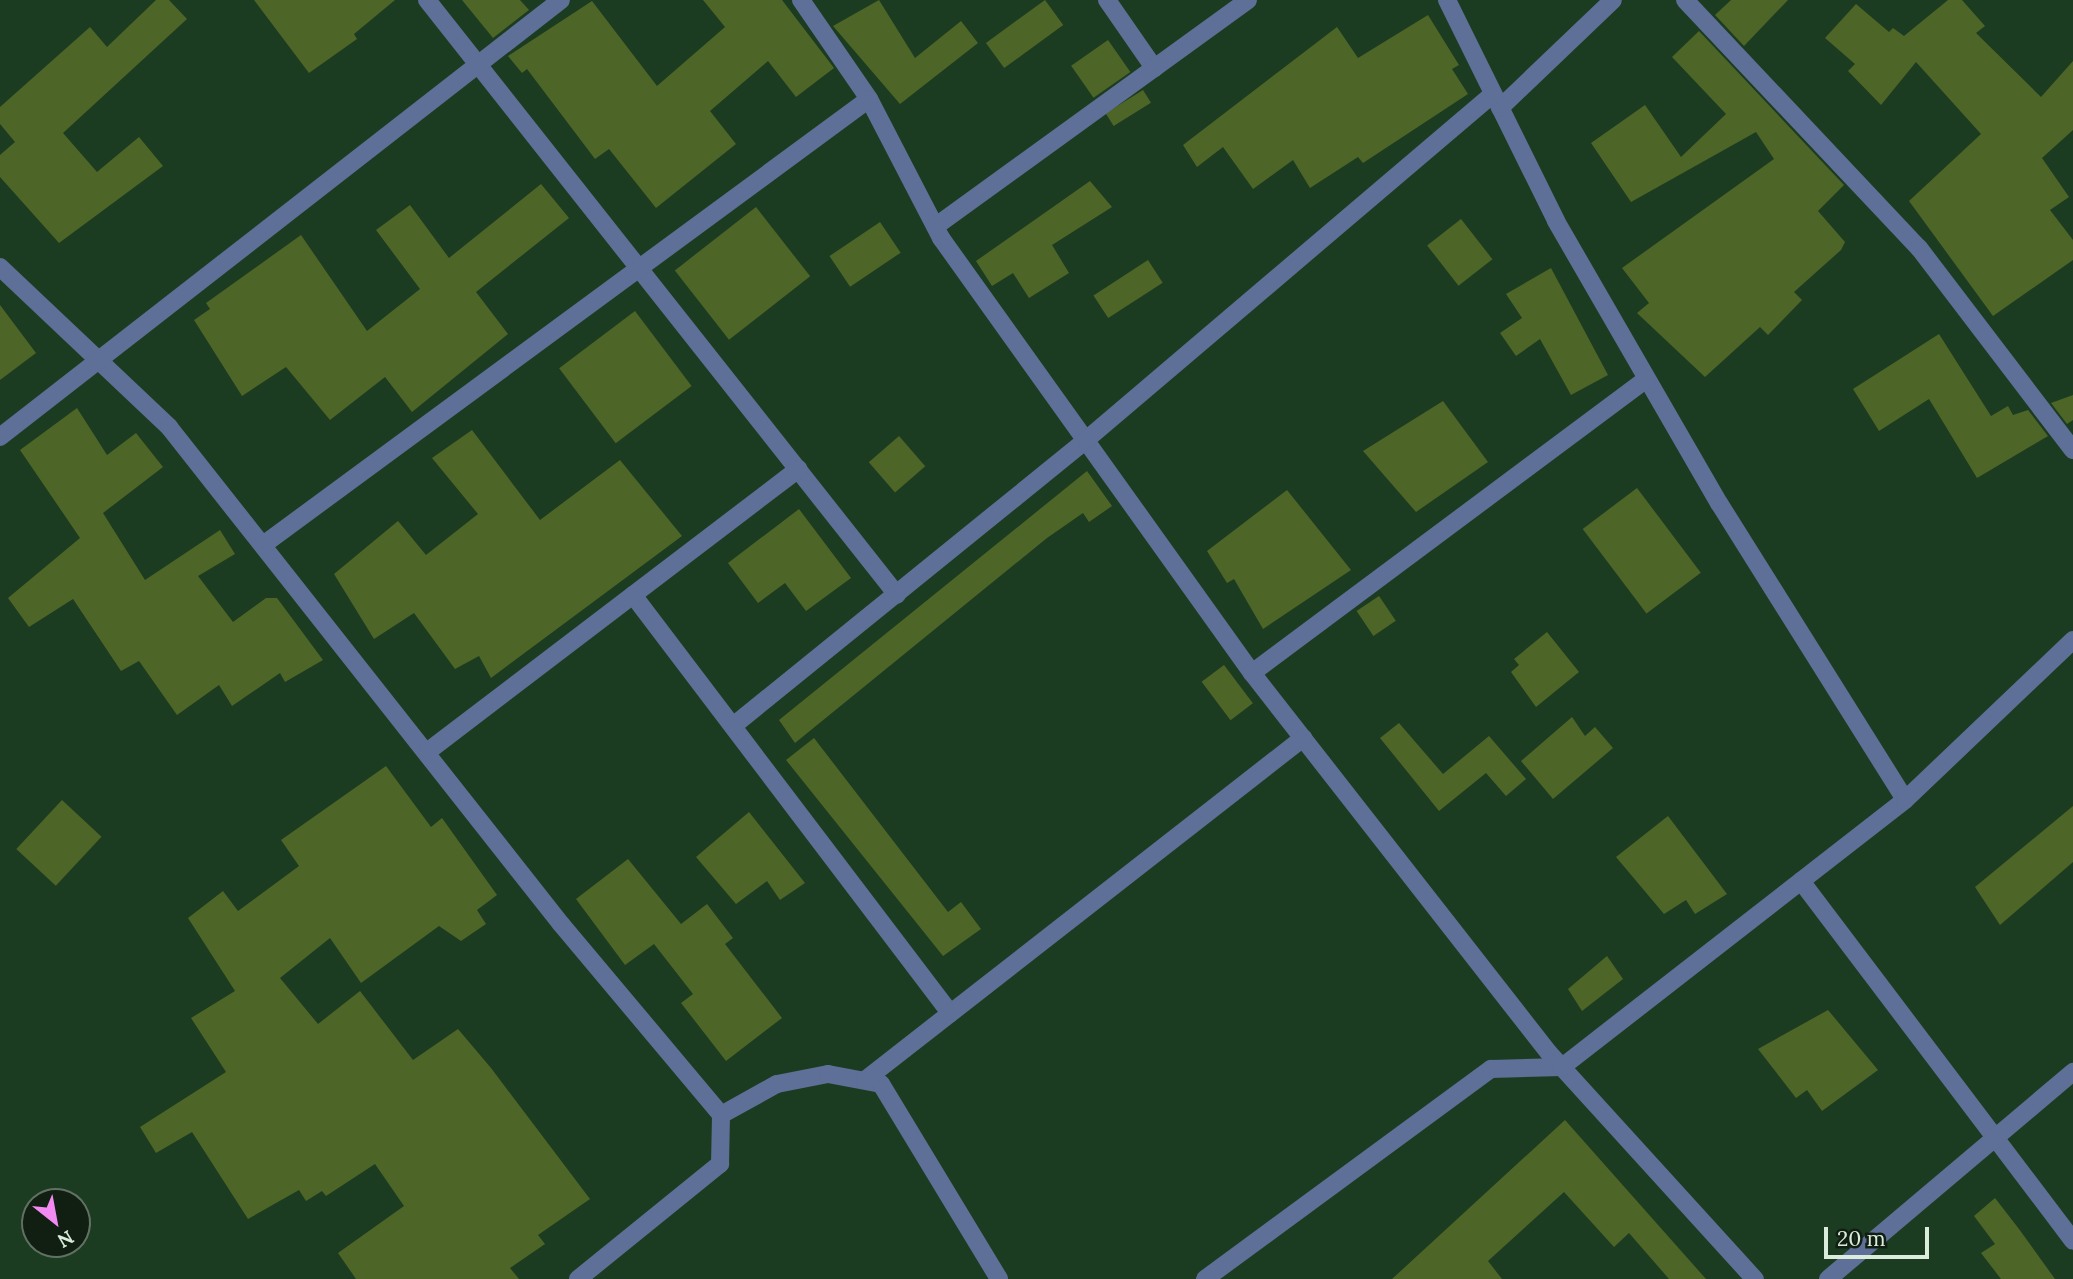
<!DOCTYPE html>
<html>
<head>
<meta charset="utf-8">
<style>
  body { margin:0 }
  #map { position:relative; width:2073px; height:1279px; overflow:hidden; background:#1c3c21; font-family:Lora,serif }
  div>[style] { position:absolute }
  .building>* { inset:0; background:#4d6527; transform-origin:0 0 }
  .minor>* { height:18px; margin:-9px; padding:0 9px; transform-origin:9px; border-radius:9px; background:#5e6f98 }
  span { translate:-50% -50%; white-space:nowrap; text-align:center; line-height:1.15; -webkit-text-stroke:7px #111f13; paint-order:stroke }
  .north { position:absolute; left:21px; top:1188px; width:70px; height:70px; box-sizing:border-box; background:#111f13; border:2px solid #617163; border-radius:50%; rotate:149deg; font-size:19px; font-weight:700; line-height:28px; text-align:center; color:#daeddc }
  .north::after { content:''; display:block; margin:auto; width:24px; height:32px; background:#f28af2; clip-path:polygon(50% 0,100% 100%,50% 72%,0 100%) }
  .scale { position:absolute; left:1824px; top:1227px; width:105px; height:32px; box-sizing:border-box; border:4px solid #daeddc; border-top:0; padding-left:9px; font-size:21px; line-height:24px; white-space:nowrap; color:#daeddc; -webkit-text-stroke:5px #111f13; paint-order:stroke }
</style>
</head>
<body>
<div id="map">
  <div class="building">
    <i style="clip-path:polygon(156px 0,169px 0,187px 19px,63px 133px,97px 172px,139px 137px,163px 166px,59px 243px,0 177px,0 155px,15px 142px,0 124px,0 107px,90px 27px,107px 47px)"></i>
    <i style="clip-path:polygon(254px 0,395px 0,354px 34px,357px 39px,309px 73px)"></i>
    <i style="clip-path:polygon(462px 0,520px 0,529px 10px,493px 38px)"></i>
    <i style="clip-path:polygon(703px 0,782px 0,834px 68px,796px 97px,768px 61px,710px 111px,736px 144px,656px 208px,609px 149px,595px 159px,527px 69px,522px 73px,508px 56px,592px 1px,657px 86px,725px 27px)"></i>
    <i style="clip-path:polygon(879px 0,915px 58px,961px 21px,978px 43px,900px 104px,833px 26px)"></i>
    <i style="left:1045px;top:0;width:31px;height:73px;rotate:54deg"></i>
    <i style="clip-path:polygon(1731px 0,1788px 0,1744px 46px,1715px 15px)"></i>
    <i style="clip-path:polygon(1948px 0,1962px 0,1985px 26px,1976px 33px,2041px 97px,2073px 61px,2073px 130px,2042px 158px,2069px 197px,2050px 210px,2073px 240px,2073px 260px,1993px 316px,1909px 201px,1981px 134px,1916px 62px,1881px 105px,1848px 71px,1855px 64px,1825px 38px,1856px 4px,1889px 32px,1893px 28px,1904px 36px)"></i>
    <i style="clip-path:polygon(1428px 15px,1459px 65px,1452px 69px,1468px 94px,1363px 163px,1358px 157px,1310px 188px,1293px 160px,1253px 189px,1223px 147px,1197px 167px,1183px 145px,1337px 27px,1358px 58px)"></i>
    <i style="clip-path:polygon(1699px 31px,1844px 185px,1818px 211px,1845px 242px,1841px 250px,1794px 292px,1802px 300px,1768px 335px,1760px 327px,1705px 377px,1637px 313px,1649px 303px,1622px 268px,1774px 159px,1756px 132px,1631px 202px,1591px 143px,1645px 105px,1681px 157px,1726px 114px,1672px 57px)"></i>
    <i style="left:1108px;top:40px;width:39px;height:45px;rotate:55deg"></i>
    <i style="left:1143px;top:90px;width:15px;height:44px;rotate:58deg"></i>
    <i style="clip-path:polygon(1090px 181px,1112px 207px,1052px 245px,1069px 273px,1029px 298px,1013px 273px,992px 286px,976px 261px)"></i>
    <i style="clip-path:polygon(541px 184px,569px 218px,476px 292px,508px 334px,412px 412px,385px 377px,330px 420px,286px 367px,242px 396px,194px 320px,210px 309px,206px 303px,301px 235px,367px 331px,420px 289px,376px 230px,410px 205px,449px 258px)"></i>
    <i style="left:756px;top:207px;width:88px;height:103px;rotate:52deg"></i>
    <i style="left:1461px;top:219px;width:51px;height:43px;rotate:52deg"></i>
    <i style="left:880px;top:222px;width:37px;height:61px;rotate:56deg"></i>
    <i style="left:1148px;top:260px;width:27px;height:65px;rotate:57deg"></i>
    <i style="clip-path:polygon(1551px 268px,1608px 375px,1571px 395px,1540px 339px,1516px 356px,1500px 333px,1522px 318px,1506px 294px)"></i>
    <i style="clip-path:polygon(0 305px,36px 353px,0 380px)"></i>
    <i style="left:635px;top:311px;width:94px;height:95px;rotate:53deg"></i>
    <i style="clip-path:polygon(1939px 334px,1991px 416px,2008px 406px,2013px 415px,2028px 410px,2048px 436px,1977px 478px,1929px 399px,1879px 431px,1853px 389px)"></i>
    <i style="clip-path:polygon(2073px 395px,2073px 420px,2067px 424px,2051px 403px)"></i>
    <i style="clip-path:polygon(1443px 401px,1488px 462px,1416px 512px,1363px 451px)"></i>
    <i style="clip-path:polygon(77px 408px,107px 455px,136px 433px,163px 467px,103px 513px,145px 580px,220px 530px,235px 554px,198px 576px,233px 622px,266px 598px,277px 598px,323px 660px,285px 682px,280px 673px,232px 706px,219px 685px,177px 715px,139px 661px,121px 671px,73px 599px,29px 627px,8px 598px,80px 538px,20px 450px)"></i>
    <i style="clip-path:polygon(472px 430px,540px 520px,620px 460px,682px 536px,491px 678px,479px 656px,455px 669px,414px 613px,374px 639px,334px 574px,398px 521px,426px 555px,478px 514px,432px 458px)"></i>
    <i style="left:899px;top:436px;width:40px;height:40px;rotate:49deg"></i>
    <i style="clip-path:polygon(1087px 471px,1112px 506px,1089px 522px,1083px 513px,1047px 538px,795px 743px,779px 720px)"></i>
    <i style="left:1637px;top:488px;width:106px;height:68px;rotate:53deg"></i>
    <i style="clip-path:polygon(1287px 490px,1351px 570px,1263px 629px,1234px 579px,1227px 583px,1207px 551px)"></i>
    <i style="clip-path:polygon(799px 509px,851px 578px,806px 611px,785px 583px,758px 603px,728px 563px)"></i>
    <i style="left:1379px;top:596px;width:30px;height:27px;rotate:56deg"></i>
    <i style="clip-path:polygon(1547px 632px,1579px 672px,1536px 707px,1511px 672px,1519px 665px,1514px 659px)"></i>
    <i style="left:1224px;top:665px;width:48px;height:28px;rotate:53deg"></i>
    <i style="clip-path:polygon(1572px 717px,1585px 736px,1595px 727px,1613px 748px,1553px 799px,1521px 761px)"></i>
    <i style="clip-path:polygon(1399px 723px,1443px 774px,1489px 736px,1526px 779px,1506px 796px,1486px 773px,1439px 811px,1380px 738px)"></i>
    <i style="clip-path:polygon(814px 738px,948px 912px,961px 902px,981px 929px,943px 956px,786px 760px)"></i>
    <i style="clip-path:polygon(386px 766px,431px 827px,442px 818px,497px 895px,477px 910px,486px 924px,461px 941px,439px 926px,361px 983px,330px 938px,280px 978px,318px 1024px,360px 991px,413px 1060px,458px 1029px,491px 1068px,590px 1199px,538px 1235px,545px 1244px,510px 1268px,519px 1279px,356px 1279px,338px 1253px,404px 1206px,375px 1164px,326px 1196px,322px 1191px,306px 1201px,299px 1190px,248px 1219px,192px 1132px,156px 1153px,140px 1127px,226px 1072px,191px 1018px,235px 991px,188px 918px,223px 891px,238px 911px,299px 866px,281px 840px)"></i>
    <i style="left:62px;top:800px;width:54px;height:67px;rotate:43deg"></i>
    <i style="clip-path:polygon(2073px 806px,2073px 862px,2000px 925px,1975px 887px)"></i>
    <i style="clip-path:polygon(749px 812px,805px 883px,780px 900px,767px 881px,736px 904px,696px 857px)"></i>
    <i style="clip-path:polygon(1668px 816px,1727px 894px,1695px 914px,1686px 900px,1664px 914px,1616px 857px)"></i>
    <i style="clip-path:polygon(628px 859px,681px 924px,707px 904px,733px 938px,725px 944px,782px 1018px,726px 1061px,681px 1003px,693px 994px,654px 944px,625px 965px,576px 899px)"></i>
    <i style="clip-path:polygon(1607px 956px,1623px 979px,1582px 1011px,1568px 989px)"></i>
    <i style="clip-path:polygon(1828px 1010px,1878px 1070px,1822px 1111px,1807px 1090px,1796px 1098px,1758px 1049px)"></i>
    <i style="clip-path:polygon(1565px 1120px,1706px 1279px,1669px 1279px,1629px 1233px,1614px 1247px,1564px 1192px,1488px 1261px,1502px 1279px,1392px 1279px)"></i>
    <i style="clip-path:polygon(1995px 1198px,2019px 1229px,2055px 1279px,2001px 1279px,1981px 1253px,1995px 1244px,1974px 1216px)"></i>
  </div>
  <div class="minor">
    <i style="left:427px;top:0;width:758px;rotate:51.69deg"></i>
    <i style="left:801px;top:0;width:120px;rotate:55.5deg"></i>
    <i style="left:869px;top:99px;width:157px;rotate:62.6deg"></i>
    <i style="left:941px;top:238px;width:535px;rotate:54.44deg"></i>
    <i style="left:1252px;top:673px;width:482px;rotate:52deg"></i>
    <i style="left:1549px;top:1053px;width:306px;rotate:47.7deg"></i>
    <i style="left:1107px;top:0;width:83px;rotate:55.3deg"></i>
    <i style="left:1447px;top:0;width:246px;rotate:63.7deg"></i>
    <i style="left:1556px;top:221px;width:326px;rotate:60deg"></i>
    <i style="left:1719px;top:503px;width:350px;rotate:57.9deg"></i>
    <i style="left:1685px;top:0;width:341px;rotate:46.7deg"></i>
    <i style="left:1919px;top:248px;width:254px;rotate:52.7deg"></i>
    <i style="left:1500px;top:108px;width:156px;rotate:-43.7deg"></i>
    <i style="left:936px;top:226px;width:385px;rotate:-35.9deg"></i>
    <i style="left:0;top:267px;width:233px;rotate:43.4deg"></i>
    <i style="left:169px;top:427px;width:633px;rotate:51.74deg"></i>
    <i style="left:561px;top:924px;width:249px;rotate:50deg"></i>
    <i style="left:721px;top:1115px;width:64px;rotate:-29deg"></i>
    <i style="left:777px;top:1084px;width:52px;rotate:-11.1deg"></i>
    <i style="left:828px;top:1074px;width:54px;rotate:10.7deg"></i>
    <i style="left:881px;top:1084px;width:228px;rotate:58.8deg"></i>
    <i style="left:0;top:437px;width:711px;rotate:-37.92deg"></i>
    <i style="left:263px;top:545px;width:752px;rotate:-36.35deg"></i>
    <i style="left:633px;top:595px;width:525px;rotate:52.82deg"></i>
    <i style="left:1252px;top:673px;width:492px;rotate:-36.7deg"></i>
    <i style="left:733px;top:726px;width:454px;rotate:-39deg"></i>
    <i style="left:1086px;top:440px;width:534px;rotate:-40.37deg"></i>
    <i style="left:427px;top:752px;width:467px;rotate:-37.3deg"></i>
    <i style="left:1801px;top:881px;width:451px;rotate:52.9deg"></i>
    <i style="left:865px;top:1080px;width:556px;rotate:-37.98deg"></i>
    <i style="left:578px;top:1279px;width:183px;rotate:-39deg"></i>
    <i style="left:720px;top:1164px;width:49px;rotate:-88.8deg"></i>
    <i style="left:1205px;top:1279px;width:355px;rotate:-36.3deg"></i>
    <i style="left:1491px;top:1069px;width:71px;rotate:-1.6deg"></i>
    <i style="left:1562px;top:1067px;width:435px;rotate:-37.9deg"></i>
    <i style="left:1905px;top:800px;width:232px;rotate:-43.6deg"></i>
    <i style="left:1828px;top:1279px;width:321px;rotate:-40.2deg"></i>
  </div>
  <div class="north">N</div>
  <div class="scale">20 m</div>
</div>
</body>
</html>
